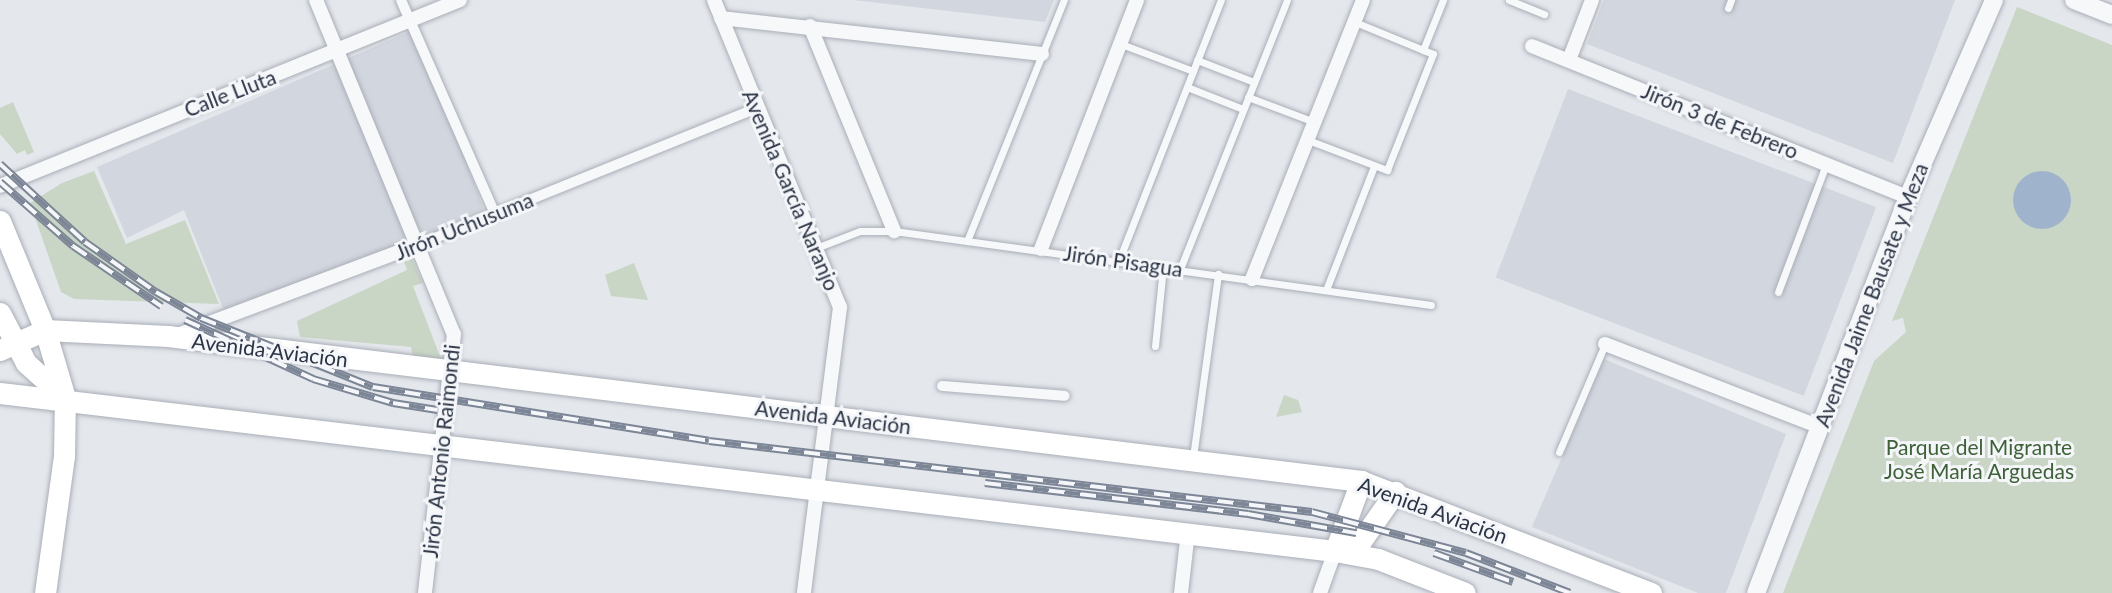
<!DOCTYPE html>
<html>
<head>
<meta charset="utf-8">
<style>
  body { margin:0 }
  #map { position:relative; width:2112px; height:593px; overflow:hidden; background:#e4e7ec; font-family:Lato,sans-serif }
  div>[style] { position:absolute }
  .built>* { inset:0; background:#d2d6de; transform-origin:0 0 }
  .green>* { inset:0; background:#c9d6c5 }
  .water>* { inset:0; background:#9fb4cc }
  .round { border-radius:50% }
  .roads { filter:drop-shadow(0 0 2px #a9aeb7) drop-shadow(0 0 2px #a9aeb7) }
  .service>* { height:7px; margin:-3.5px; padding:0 3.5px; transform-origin:3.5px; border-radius:3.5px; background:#f7f8fa }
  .pedestrian>* { height:10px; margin:-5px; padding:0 5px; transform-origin:5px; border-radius:5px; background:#f7f8fa }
  .minor>* { height:14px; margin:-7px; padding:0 7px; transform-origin:7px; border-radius:7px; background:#f7f8fa }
  .tertiary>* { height:18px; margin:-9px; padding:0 9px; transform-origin:9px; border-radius:9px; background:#f7f8fa }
  .primary>* { height:21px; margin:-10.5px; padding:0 10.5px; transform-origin:10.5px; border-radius:10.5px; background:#fff }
  .rail>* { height:8px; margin-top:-4px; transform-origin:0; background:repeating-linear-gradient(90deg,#f4f6f9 0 16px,#7d8696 0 32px); box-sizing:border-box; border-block:2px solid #7d8696 }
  span { translate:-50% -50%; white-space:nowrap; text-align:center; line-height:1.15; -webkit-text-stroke:6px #f4f6f9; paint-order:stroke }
  .street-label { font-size:21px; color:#2b3445 }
  .park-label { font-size:21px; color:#3f6138 }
</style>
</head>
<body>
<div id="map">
  <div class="built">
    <i style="clip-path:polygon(853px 0,1054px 0,1045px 22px)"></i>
    <i style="clip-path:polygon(1604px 0,1955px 0,1893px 163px,1587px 44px)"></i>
    <i style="clip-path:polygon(418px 28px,485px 213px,224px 311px,184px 210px,127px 238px,97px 167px)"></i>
    <i style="left:1568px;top:89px;width:330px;height:202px;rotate:21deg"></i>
    <i style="clip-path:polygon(1604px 359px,1786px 434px,1726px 593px,1698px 593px,1532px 527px)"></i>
  </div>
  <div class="green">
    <i style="clip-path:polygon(2017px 7px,2112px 45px,2112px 593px,1783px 593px,1874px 361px,1906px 332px,1903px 318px,1892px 321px)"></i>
    <i style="clip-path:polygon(13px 102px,34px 152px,27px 155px,25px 150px,17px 154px,0 134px,0 108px)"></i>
    <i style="clip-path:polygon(94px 171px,126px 244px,185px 220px,219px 304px,74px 299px,61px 292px,30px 203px,62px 183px)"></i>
    <i style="clip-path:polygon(412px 259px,423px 283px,413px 286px,441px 359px,413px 356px,411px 347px,300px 337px,297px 321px,407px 270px,404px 262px)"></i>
    <i style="clip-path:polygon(634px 263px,648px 300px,611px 296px,605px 275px)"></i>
    <i style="clip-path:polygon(1284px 395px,1298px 400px,1302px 412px,1276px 417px)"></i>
  </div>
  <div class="water">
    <i class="round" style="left:2013px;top:171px;width:58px;height:58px"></i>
  </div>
  <div class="roads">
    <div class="service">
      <i style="left:1509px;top:0;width:38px;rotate:22deg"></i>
      <i style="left:1728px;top:8px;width:9px;rotate:-69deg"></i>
      <i style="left:1121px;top:44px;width:77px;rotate:20.6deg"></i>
      <i style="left:1423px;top:50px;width:54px;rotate:-68.2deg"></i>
      <i style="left:1197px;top:60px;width:61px;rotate:21.1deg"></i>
      <i style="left:1187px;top:87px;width:60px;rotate:21.4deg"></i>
      <i style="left:1248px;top:97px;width:71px;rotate:20.7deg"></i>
      <i style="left:1308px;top:140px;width:85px;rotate:20.8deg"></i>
      <i style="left:1387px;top:170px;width:125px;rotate:-68.4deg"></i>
      <i style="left:1433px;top:54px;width:84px;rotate:-157.7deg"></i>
      <i style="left:967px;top:241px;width:260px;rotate:-68.1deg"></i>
      <i style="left:816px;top:248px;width:47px;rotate:-21.1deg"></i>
      <i style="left:860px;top:231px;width:34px"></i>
      <i style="left:894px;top:231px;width:542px;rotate:7.85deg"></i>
      <i style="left:1119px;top:260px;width:279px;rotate:-68.6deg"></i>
      <i style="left:1180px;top:269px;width:289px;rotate:-68.3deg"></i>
      <i style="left:1326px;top:290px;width:133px;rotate:-68.8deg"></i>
      <i style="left:1778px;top:292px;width:137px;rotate:-69.4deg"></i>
      <i style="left:1155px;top:346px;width:79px;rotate:-84.2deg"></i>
      <i style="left:1559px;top:452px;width:117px;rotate:-66.9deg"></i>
      <i style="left:1193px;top:457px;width:185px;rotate:-82.2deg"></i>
    </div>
    <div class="pedestrian">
      <i style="left:401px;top:0;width:234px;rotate:66.3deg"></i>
      <i style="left:420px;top:244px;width:362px;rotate:-22deg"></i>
      <i style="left:942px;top:386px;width:123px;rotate:4.6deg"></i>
    </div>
    <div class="minor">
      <i style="left:316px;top:0;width:361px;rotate:67.6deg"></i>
      <i style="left:454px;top:334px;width:261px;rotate:96.4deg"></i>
      <i style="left:714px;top:0;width:332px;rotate:67.7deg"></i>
      <i style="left:840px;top:307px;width:288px;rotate:97.2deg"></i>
      <i style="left:721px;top:18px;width:323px;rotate:6.4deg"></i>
      <i style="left:810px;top:26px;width:222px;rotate:67.7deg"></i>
      <i style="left:1532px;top:46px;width:405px;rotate:21.9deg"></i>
      <i style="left:1569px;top:60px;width:64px;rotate:-69deg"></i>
      <i style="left:0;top:186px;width:496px;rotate:-22deg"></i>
      <i style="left:1041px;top:249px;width:267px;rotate:-68.9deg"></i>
      <i style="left:1252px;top:279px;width:300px;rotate:-68.3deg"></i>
      <i style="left:180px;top:334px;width:256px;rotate:-20.6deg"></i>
      <i style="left:1605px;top:344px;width:230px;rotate:21.1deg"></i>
      <i style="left:1181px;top:593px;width:61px;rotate:-83.5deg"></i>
      <i style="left:1320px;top:593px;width:45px;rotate:-70.3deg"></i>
    </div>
    <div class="tertiary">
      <i style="left:2074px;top:0;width:41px;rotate:21.5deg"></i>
      <i style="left:1756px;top:593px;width:424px;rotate:-69deg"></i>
      <i style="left:1908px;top:197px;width:215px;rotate:-66.4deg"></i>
    </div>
    <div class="primary">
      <i style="left:0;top:221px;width:118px;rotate:67.6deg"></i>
      <i style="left:45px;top:330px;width:71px;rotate:73.6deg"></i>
      <i style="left:65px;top:398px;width:58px;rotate:91deg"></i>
      <i style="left:64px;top:456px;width:138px;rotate:97.9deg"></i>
      <i style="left:0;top:313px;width:56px;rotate:62.5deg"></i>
      <i style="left:26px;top:363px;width:51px;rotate:41.8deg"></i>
      <i style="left:0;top:350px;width:49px;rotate:-24deg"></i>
      <i style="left:45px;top:330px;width:123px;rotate:2.8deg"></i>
      <i style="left:168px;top:336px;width:1202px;rotate:6.93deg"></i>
      <i style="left:1361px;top:481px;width:311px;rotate:21.1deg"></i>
      <i style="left:0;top:393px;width:1344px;rotate:6.75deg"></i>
      <i style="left:1335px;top:551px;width:44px;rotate:10.5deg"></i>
      <i style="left:1378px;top:559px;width:93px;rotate:21.3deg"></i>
      <i style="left:1335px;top:551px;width:75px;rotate:-69.6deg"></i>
      <i style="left:1337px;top:551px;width:26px;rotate:-23deg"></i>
      <i style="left:1361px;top:541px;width:60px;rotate:-55.2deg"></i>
    </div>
  </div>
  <div class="rail">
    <i style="left:0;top:164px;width:115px;rotate:42.5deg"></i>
    <i style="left:85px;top:242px;width:87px;rotate:35.2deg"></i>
    <i style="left:156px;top:292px;width:52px;rotate:30deg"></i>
    <i style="left:201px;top:318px;width:185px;rotate:21.9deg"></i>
    <i style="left:373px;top:387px;width:340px;rotate:9.1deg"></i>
    <i style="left:709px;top:441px;width:607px;rotate:6.72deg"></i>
    <i style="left:1312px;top:512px;width:159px;rotate:14.9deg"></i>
    <i style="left:1466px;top:553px;width:111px;rotate:21deg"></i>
    <i style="left:0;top:182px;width:97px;rotate:41.2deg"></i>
    <i style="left:73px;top:246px;width:107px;rotate:34.3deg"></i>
    <i style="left:185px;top:320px;width:141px;rotate:24.7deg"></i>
    <i style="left:313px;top:379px;width:84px;rotate:16.7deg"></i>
    <i style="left:393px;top:403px;width:45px;rotate:9deg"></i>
    <i style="left:985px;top:483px;width:265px;rotate:6.7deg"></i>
    <i style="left:1248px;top:514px;width:110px;rotate:10deg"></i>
    <i style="left:1434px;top:553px;width:84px;rotate:20.2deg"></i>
  </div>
  <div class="street-label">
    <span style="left:230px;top:93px;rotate:-21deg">Calle Lluta</span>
    <span style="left:1720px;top:121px;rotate:22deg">Jirón 3 de Febrero</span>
    <span style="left:791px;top:190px;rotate:67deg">Avenida García Naranjo</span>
    <span style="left:464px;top:226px;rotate:-22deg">Jirón Uchusuma</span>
    <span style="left:1123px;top:261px;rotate:8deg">Jirón Pisagua</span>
    <span style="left:1871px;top:295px;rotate:-69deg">Avenida Jaime Bausate y Meza</span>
    <span style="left:270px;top:350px;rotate:7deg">Avenida Aviación</span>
    <span style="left:833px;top:417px;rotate:7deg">Avenida Aviación</span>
    <span style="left:441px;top:451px;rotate:-84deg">Jirón Antonio Raimondi</span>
    <span style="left:1433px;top:510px;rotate:20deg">Avenida Aviación</span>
  </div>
  <div class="park-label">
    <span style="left:1979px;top:459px">Parque del Migrante<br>José María Arguedas</span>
  </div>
</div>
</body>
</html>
